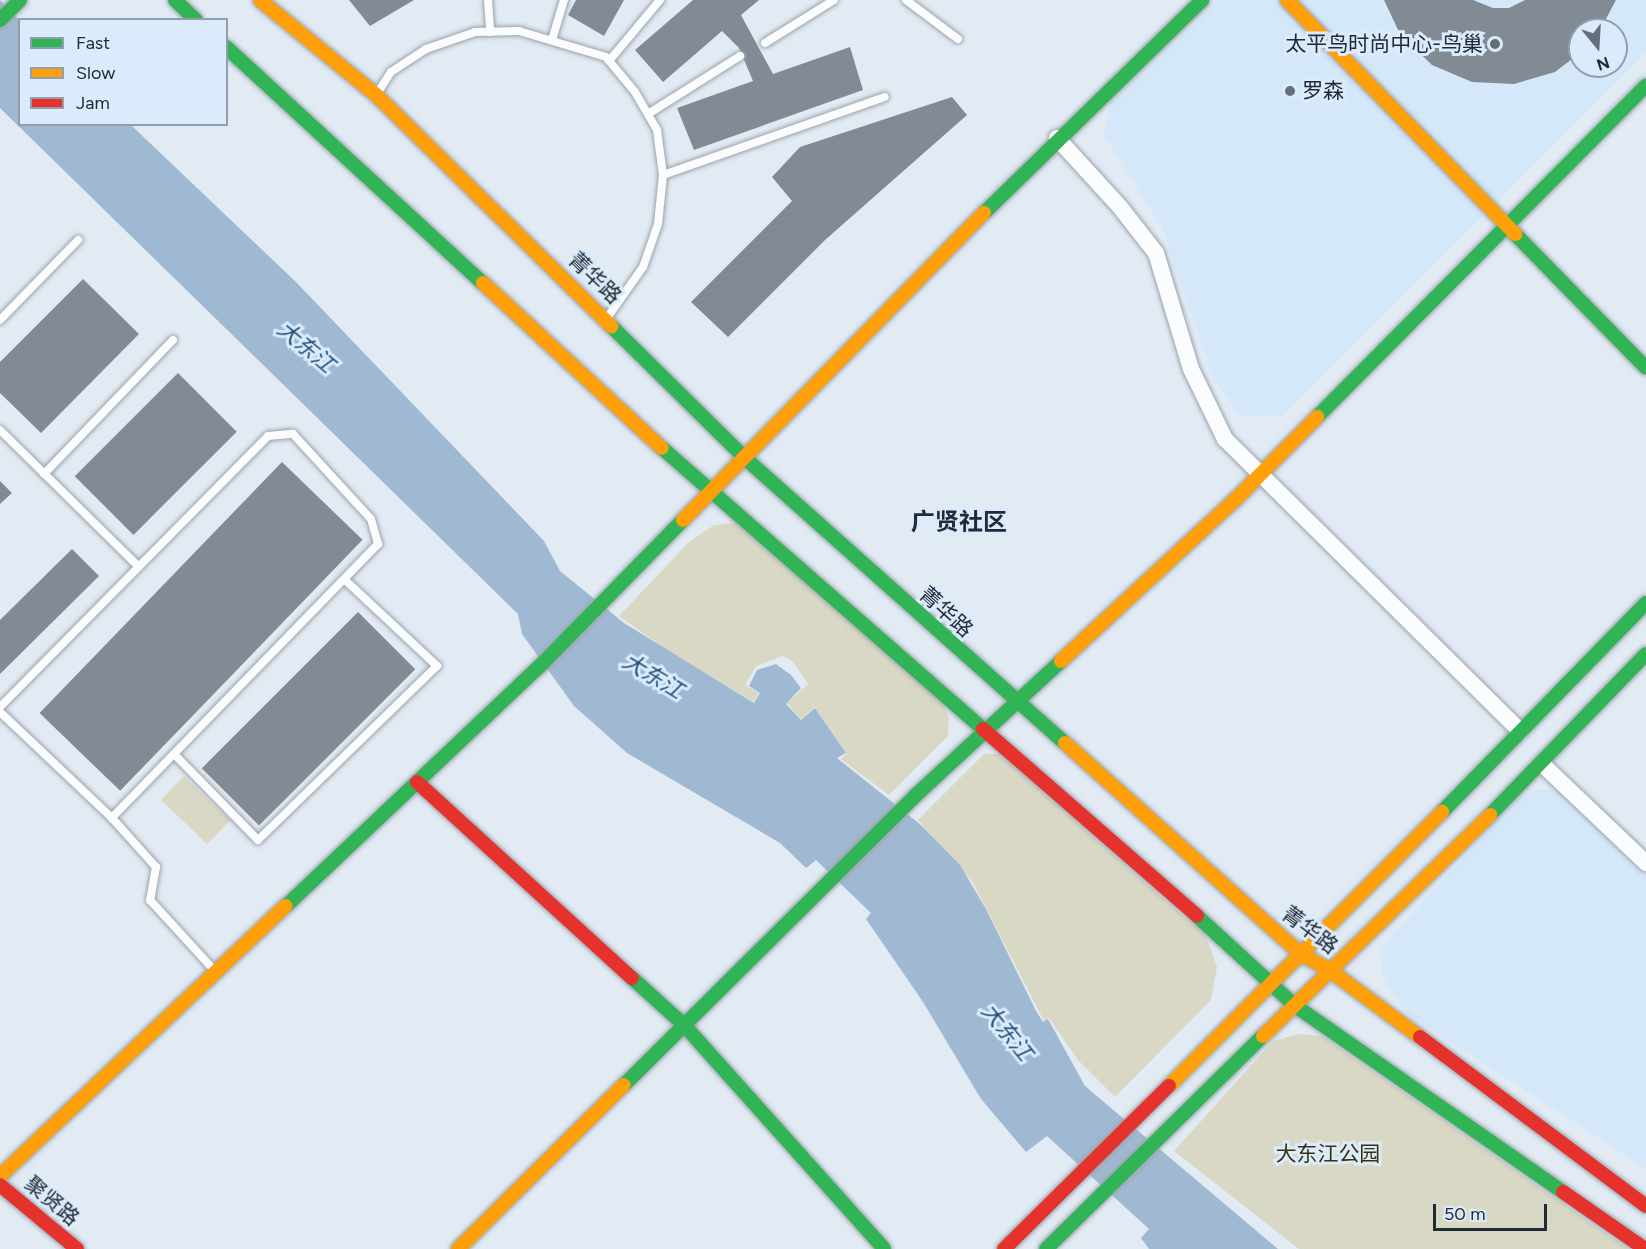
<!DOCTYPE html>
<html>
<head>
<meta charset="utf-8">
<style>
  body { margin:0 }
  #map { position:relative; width:1646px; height:1249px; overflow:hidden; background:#e2ebf4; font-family:Figtree,"Noto Sans SC",sans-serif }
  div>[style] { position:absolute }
  .built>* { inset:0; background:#d5e8fa }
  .green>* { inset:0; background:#d9d8c5; transform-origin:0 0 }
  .water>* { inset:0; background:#a0b9d2 }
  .building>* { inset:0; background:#828b94; transform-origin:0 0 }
  .roads { filter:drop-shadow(0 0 2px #9ba4ac) drop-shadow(0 0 2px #9ba4ac) }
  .lane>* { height:8px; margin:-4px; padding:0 4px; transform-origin:4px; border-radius:4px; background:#fbfcfd }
  .street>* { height:16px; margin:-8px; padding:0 8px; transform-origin:8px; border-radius:8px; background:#fbfcfd }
  .fast>* { height:14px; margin:-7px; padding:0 7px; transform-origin:7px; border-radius:7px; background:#30b455 }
  .slow>* { height:14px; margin:-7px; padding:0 7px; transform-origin:7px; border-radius:7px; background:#ff9f0a }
  .jam>* { height:14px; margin:-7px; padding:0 7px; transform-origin:7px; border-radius:7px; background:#e5322d }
  .dots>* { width:16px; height:16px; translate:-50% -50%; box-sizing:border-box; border:3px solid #dbebfb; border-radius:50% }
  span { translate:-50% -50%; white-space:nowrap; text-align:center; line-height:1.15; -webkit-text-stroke:6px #dbebfb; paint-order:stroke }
  .poi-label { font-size:21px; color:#212b35 }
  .right { translate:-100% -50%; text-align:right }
  .left { translate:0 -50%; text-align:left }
  .street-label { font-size:21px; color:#212b35 }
  .park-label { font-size:21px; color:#3a320e }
  .water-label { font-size:22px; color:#1f4f7a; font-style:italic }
  .quarter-label { font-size:24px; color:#212b35; font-weight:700 }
  .legend { position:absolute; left:18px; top:18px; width:210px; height:108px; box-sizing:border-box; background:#dbebfb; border:2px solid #919eac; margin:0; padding:8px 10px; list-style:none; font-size:18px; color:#212b35 }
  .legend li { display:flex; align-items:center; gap:12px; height:30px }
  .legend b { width:30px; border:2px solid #919eac }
  .north { position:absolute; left:1568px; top:18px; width:60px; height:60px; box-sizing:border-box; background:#dbebfb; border:2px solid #919eac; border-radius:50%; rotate:162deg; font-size:16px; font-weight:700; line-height:24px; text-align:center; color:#212b35 }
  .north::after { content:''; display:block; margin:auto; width:21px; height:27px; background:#656e78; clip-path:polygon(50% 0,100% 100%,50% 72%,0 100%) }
  .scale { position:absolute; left:1433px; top:1204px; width:114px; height:27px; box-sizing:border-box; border:3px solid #212b35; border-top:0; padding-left:8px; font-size:18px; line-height:21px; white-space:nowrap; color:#212b35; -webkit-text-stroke:4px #dbebfb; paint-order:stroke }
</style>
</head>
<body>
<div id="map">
  <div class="built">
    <i style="clip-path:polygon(evenodd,1219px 0,1646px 0,1646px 53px,1282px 417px,1240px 416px,1213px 378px,1162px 228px,1104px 136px,1110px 104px,1219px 0,1580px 30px,1616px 30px,1616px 66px,1580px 66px,1580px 30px)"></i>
    <i style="clip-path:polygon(1539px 789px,1560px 790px,1646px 874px,1646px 1169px,1406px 1013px,1382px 976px,1380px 949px,1516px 799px)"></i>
  </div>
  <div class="green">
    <i style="clip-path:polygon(736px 523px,941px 701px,949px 717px,948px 736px,889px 795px,841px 759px,847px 754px,815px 707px,801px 719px,787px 703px,808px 684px,793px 662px,783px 656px,756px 666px,745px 685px,759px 693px,754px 702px,671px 653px,619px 616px,689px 542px,714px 525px)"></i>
    <i style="clip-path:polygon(984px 754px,999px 754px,1206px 936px,1217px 967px,1211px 1000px,1115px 1097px,1078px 1060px,1049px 1018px,1044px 1021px,972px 881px,918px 820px)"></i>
    <i style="left:184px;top:776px;width:64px;height:33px;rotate:44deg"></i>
    <i style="clip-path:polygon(1298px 1034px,1322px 1036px,1628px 1249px,1299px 1249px,1174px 1151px,1273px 1041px)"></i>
  </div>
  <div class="water">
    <i style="clip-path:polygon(0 0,19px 20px,20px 124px,131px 125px,296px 282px,544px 541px,560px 571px,624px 623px,754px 703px,760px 693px,749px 686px,757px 670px,776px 664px,791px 675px,801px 688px,786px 704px,801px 720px,815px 708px,846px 753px,837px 758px,921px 825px,960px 865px,986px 909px,1036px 1011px,1043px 1022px,1048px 1019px,1085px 1086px,1278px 1249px,1149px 1249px,1141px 1238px,1149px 1229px,1047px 1136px,1026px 1152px,981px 1099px,923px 1002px,866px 919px,871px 913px,816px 860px,806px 868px,780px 843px,627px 753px,574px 706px,522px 634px,518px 614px,0 108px)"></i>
  </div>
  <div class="building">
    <i style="clip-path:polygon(349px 0,414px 0,370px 26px)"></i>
    <i style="clip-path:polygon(576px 0,624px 0,604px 36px,568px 15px)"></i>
    <i style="clip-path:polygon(693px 0,759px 0,741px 15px,773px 74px,850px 47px,863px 90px,694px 150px,677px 108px,753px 81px,739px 48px,722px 31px,663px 82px,635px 50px)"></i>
    <i style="clip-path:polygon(1384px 0,1473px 0,1493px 8px,1509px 8px,1525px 0,1616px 0,1600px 30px,1580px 30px,1580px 53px,1555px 72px,1514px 84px,1472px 82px,1432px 65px,1400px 34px)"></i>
    <i style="clip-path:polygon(952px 97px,967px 115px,825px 240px,728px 337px,691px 302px,792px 201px,772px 177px,800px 147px)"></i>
    <i style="clip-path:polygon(83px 279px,139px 334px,41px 433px,0 393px,0 362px)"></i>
    <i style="left:178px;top:373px;width:83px;height:146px;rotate:45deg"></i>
    <i style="left:282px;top:462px;width:112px;height:349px;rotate:44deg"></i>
    <i style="clip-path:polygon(0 481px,12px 493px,0 504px)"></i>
    <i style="clip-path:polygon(72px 549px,99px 576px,0 674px,0 620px)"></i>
    <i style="left:358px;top:612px;width:81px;height:221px;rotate:45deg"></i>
  </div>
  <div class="roads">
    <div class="lane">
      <i style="left:488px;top:0;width:32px;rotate:86deg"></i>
      <i style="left:906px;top:0;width:65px;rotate:36.9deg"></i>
      <i style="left:552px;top:40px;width:42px;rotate:-73.3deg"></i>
      <i style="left:765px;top:43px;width:81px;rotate:-31.9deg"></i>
      <i style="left:609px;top:61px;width:80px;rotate:-50.1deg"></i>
      <i style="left:378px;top:92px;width:24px;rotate:-57deg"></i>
      <i style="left:391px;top:72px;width:42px;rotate:-33.3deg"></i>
      <i style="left:426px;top:49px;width:52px;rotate:-19.1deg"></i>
      <i style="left:475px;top:32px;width:44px;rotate:-1.3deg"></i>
      <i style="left:519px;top:31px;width:91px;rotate:16.6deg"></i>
      <i style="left:606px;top:57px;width:45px;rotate:50.4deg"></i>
      <i style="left:635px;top:92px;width:44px;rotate:59.9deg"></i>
      <i style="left:657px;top:130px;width:45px;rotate:82.4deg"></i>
      <i style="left:663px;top:175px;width:49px;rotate:95.8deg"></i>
      <i style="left:658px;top:224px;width:46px;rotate:109.2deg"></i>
      <i style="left:643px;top:267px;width:62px;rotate:125.2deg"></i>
      <i style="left:648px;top:114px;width:109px;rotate:-32.2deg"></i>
      <i style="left:663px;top:175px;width:235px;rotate:-19.4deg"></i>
      <i style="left:0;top:320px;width:112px;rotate:-45.7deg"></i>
      <i style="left:0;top:430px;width:194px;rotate:44.6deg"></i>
      <i style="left:44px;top:474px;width:186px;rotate:-46.1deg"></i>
      <i style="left:0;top:707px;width:381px;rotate:-45.3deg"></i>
      <i style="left:268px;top:436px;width:25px;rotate:-5deg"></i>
      <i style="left:293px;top:434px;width:115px;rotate:47.5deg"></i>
      <i style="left:371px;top:519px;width:26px;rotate:74deg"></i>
      <i style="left:378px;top:544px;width:382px;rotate:134.2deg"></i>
      <i style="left:0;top:712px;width:154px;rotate:43.4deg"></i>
      <i style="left:112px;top:818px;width:66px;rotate:48.1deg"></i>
      <i style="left:156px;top:867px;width:34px;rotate:100deg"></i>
      <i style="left:150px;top:900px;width:95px;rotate:47.6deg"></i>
      <i style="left:175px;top:755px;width:119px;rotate:45.7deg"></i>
      <i style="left:258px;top:840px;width:250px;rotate:-44.2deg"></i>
      <i style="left:437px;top:666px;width:126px;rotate:-136.9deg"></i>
    </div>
    <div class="street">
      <i style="left:1057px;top:138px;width:93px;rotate:47.6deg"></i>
      <i style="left:1120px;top:207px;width:58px;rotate:52deg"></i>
      <i style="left:1156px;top:253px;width:121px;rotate:73.2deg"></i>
      <i style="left:1191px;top:369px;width:78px;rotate:64.1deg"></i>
      <i style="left:1225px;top:439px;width:415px;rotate:44.7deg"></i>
      <i style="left:1542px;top:764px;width:144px;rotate:43.6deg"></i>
    </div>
    <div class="fast">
      <i style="left:175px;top:0;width:29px;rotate:44deg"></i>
      <i style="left:0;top:20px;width:28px;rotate:-45deg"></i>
      <i style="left:226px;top:47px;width:349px;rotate:42.6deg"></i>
      <i style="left:984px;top:213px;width:305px;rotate:-44.3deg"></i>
      <i style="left:1515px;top:234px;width:187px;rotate:45.6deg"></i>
      <i style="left:611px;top:326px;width:190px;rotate:44.6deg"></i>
      <i style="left:746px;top:459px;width:427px;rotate:41.7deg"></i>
      <i style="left:1317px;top:417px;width:467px;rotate:-45.2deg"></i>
      <i style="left:662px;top:448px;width:427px;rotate:41.2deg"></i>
      <i style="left:1442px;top:812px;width:292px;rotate:-45.7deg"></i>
      <i style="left:1490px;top:815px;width:224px;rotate:-45.9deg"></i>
      <i style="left:286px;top:906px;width:349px;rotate:-43.4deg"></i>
      <i style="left:540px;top:666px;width:204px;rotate:-45.6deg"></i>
      <i style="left:1197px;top:916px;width:132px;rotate:42.5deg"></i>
      <i style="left:1294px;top:1005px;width:328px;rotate:34.8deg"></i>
      <i style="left:632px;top:978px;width:70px;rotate:42.1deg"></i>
      <i style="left:684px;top:1025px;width:300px;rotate:48.2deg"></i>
      <i style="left:624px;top:1085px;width:412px;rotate:-44.8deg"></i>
      <i style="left:916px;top:795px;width:197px;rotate:-42.7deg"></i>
      <i style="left:1046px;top:1249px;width:304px;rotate:-44.5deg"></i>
    </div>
    <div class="slow">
      <i style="left:260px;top:0;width:150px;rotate:39.3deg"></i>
      <i style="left:376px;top:95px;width:330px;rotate:44.5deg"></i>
      <i style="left:1287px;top:0;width:327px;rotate:45.7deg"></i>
      <i style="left:483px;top:283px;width:243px;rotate:42.7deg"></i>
      <i style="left:683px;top:520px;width:430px;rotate:-45.6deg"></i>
      <i style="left:1061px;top:661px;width:237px;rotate:-42.8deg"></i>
      <i style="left:1235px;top:500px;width:117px;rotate:-45.3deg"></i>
      <i style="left:1065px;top:743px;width:318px;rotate:41.8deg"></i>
      <i style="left:1302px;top:955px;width:30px;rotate:28deg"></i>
      <i style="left:1328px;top:969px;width:114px;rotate:36.5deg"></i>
      <i style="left:1263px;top:1036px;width:317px;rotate:-44.2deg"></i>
      <i style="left:1169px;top:1086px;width:387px;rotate:-45.1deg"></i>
      <i style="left:0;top:1176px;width:393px;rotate:-43.4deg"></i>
      <i style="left:458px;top:1249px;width:233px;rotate:-44.7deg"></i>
    </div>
    <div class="jam">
      <i style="left:983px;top:729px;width:284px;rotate:41.1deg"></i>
      <i style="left:417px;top:782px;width:291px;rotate:42.4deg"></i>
      <i style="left:1420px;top:1037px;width:282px;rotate:36.8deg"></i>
      <i style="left:0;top:1185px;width:100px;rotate:39.7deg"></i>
      <i style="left:1563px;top:1192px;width:100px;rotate:34.8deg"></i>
      <i style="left:1004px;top:1249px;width:232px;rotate:-44.7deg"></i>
    </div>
  </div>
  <div class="dots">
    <i style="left:1495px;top:44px;background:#656e78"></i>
    <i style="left:1290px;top:91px;background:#656e78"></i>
  </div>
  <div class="poi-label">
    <span class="right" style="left:1483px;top:44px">太平鸟时尚中心-鸟巢</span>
    <span class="left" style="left:1302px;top:91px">罗森</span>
  </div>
  <div class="street-label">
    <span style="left:595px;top:278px;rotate:44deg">菁华路</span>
    <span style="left:946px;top:612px;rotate:42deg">菁华路</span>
    <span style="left:1310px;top:930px;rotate:37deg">菁华路</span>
    <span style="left:52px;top:1201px;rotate:40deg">聚贤路</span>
  </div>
  <div class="park-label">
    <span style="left:1328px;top:1154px">大东江公园</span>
  </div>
  <div class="water-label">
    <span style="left:306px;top:347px;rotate:40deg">大东江</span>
    <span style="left:653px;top:676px;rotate:31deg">大东江</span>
    <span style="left:1007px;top:1032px;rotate:51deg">大东江</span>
  </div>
  <div class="quarter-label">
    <span style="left:959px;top:522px">广贤社区</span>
  </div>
  <ul class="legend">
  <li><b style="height:8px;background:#30b455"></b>Fast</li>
  <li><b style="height:8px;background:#ff9f0a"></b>Slow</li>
  <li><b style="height:8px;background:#e5322d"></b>Jam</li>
  </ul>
  <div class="north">N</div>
  <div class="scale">50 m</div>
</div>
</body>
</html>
